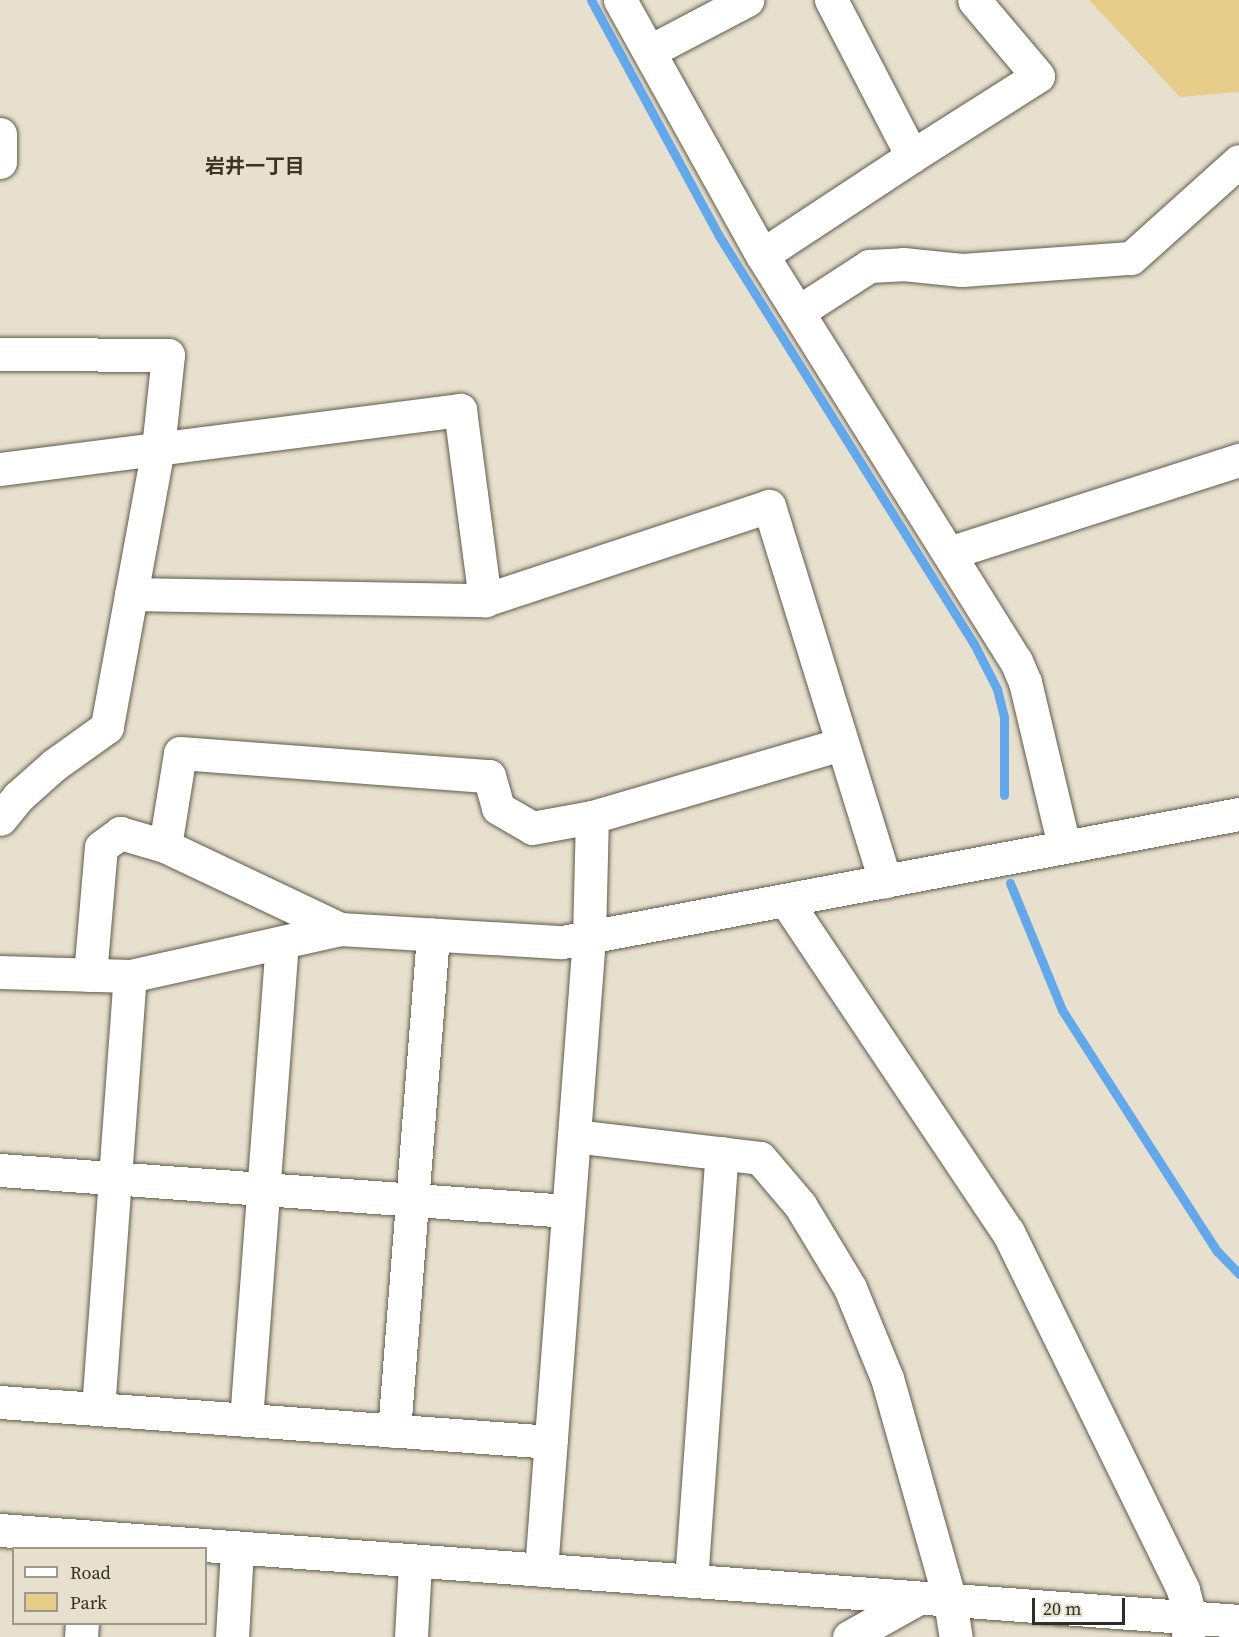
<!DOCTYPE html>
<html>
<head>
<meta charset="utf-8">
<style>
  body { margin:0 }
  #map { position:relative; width:1239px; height:1637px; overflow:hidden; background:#e7e0ce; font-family:"Source Serif 4","Noto Sans JP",serif }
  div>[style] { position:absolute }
  .green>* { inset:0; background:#e6cd89 }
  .stream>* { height:9px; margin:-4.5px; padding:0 4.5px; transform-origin:4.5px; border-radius:4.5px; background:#63a8eb }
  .roads { filter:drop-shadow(0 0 2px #605a4b) drop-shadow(0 0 2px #605a4b) }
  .minor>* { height:33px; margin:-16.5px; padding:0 16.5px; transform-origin:16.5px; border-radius:16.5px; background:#fff }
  span { translate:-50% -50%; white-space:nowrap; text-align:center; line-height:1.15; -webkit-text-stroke:4.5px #e7e0ce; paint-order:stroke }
  .neighbourhood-label { font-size:20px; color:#3a3526; font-weight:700 }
  .legend { position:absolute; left:12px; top:1547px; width:195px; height:78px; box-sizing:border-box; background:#e7e0ce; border:2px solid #9d988b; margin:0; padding:8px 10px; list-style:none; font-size:18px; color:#2f2d26 }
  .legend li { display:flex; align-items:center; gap:12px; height:30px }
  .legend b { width:30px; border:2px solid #9d988b }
  .scale { position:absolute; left:1032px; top:1598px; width:93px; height:27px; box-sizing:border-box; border:3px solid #2f2d26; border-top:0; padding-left:8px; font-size:18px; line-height:21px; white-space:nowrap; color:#2f2d26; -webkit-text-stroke:4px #e7e0ce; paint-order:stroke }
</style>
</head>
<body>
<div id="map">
  <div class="green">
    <i style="clip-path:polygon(1089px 0,1239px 0,1239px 92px,1180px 97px)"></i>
  </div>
  <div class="stream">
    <i style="left:591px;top:0;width:268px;rotate:61.5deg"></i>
    <i style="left:719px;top:236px;width:481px;rotate:58deg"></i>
    <i style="left:974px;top:644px;width:51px;rotate:62.9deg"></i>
    <i style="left:997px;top:689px;width:29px;rotate:76deg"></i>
    <i style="left:1004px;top:717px;width:78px;rotate:90deg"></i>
    <i style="left:1010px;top:883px;width:137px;rotate:67.7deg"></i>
    <i style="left:1062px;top:1010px;width:287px;rotate:57.3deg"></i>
    <i style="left:1217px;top:1251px;width:32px;rotate:46deg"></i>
  </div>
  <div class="roads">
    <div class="minor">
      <i style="left:620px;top:0;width:292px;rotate:60.9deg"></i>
      <i style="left:762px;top:255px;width:479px;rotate:58deg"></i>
      <i style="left:1016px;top:661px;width:23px;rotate:67deg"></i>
      <i style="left:1025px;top:682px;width:169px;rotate:76.6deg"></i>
      <i style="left:650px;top:51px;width:110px;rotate:-27.7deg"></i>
      <i style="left:0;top:134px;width:28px;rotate:90deg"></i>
      <i style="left:912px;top:156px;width:149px;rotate:-32.4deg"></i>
      <i style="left:1038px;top:76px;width:99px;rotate:-130.1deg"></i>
      <i style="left:762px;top:255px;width:180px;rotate:-33.4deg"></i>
      <i style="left:912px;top:156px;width:176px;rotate:-117.4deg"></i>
      <i style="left:798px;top:312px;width:85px;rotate:-32.9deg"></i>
      <i style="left:869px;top:266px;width:34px;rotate:-3deg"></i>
      <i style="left:903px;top:264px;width:59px;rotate:5.8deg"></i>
      <i style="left:962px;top:270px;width:169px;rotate:-4.1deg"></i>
      <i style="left:1131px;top:258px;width:145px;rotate:-41.9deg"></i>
      <i style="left:0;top:354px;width:168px;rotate:0.3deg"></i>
      <i style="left:168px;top:355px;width:94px;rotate:96.1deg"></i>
      <i style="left:158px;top:448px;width:284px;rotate:100.4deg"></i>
      <i style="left:107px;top:727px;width:65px;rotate:144.4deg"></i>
      <i style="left:54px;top:765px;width:48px;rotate:138.4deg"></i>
      <i style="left:18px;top:797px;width:28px;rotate:129deg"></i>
      <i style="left:0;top:469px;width:464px;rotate:-7.3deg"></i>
      <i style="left:460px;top:410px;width:192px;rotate:82.5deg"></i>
      <i style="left:949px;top:553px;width:305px;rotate:-17.8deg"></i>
      <i style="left:131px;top:594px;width:354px;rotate:1deg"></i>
      <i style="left:485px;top:600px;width:299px;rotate:-18.3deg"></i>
      <i style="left:769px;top:506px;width:393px;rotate:72.8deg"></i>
      <i style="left:165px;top:846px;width:94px;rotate:-80.8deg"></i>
      <i style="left:180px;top:753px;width:310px;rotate:4.3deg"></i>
      <i style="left:489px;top:776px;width:33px;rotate:74deg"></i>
      <i style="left:498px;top:808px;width:39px;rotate:30deg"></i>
      <i style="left:532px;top:828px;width:61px;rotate:-10.4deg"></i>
      <i style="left:592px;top:817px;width:260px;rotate:-16.3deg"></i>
      <i style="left:786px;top:901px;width:399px;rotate:56.2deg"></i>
      <i style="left:1008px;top:1232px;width:398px;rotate:63.9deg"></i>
      <i style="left:1183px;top:1590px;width:28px;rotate:75deg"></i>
      <i style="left:1190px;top:1617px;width:20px;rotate:96deg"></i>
      <i style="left:0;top:972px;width:130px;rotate:1.8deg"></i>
      <i style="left:130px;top:976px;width:215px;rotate:-12.6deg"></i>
      <i style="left:340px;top:929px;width:222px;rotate:3.4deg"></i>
      <i style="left:562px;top:942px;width:689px;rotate:-10.71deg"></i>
      <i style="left:90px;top:975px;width:128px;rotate:-85.1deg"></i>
      <i style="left:101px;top:847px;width:24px;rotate:-36deg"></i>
      <i style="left:120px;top:833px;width:47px;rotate:16.1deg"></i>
      <i style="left:165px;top:846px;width:194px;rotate:25.4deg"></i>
      <i style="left:574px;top:1136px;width:187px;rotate:6.7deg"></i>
      <i style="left:760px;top:1158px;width:62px;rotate:49.6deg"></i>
      <i style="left:800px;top:1205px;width:97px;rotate:58.9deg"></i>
      <i style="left:850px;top:1288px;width:97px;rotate:67.7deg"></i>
      <i style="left:887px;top:1378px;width:232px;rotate:74.2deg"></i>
      <i style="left:950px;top:1601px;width:36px;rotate:81deg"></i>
      <i style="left:0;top:1170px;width:569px;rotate:4.13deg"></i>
      <i style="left:0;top:1402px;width:552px;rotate:4.15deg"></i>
      <i style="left:98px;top:1409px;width:434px;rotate:-85.8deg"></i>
      <i style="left:246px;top:1420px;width:479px;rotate:-85.7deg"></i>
      <i style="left:394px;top:1431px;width:498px;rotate:-85.5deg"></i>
      <i style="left:0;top:1530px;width:1242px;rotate:4.2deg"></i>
      <i style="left:541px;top:1570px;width:634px;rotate:-85.66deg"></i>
      <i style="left:589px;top:938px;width:121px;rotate:-88.6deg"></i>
      <i style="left:691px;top:1581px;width:429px;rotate:-85.9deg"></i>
      <i style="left:81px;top:1637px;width:13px;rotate:-86deg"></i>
      <i style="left:232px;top:1637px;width:87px;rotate:-86.7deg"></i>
      <i style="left:411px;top:1637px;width:75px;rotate:-86.9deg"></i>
      <i style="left:849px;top:1637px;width:78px;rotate:-29.2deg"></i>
    </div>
  </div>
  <div class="neighbourhood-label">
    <span style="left:255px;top:166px">岩井一丁目</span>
  </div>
  <ul class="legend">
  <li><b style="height:8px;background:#fff"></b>Road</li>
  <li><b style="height:16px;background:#e6cd89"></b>Park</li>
  </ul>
  <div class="scale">20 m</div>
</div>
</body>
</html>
